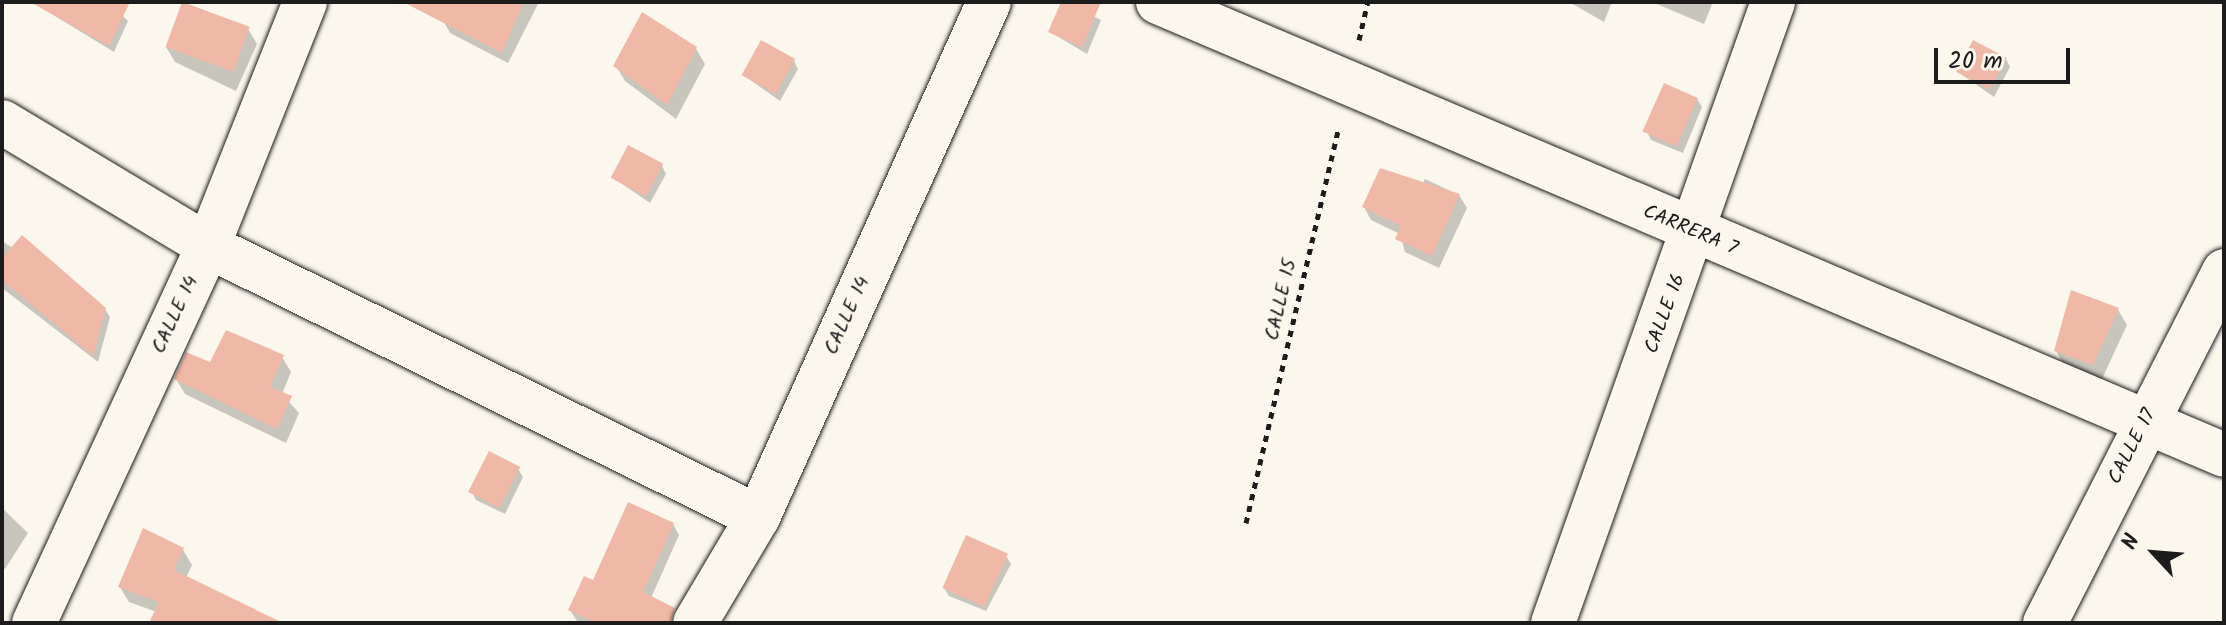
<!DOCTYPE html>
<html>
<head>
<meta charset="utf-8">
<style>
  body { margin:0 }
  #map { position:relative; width:2226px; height:625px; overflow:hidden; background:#fbf7ec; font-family:Kalam,sans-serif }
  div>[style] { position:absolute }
  .shadow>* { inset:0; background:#0003 }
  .building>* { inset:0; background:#f0b8a7; transform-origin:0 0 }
  .path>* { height:5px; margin-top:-2.5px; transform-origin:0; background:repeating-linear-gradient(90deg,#1c1c1c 0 6px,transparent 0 12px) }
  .roads { filter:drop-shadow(0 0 2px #1c1c1c) drop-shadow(0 0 2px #1c1c1c) }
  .minor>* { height:44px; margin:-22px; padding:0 22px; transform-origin:22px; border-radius:22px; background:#fbf7ec }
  span { translate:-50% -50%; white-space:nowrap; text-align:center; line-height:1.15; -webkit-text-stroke:7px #fbf7ec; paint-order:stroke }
  .street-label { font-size:20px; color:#1c1c1c }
  .frame { position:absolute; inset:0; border:4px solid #1c1c1c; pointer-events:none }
  .north { position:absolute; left:2114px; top:513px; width:80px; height:80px; -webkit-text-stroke:6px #fbf7ec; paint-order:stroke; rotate:296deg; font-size:22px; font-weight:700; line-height:32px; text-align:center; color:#1c1c1c }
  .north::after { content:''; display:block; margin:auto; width:28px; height:36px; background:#1c1c1c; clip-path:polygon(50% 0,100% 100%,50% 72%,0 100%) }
  .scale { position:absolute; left:1934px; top:48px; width:136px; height:36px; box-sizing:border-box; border:4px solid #1c1c1c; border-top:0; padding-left:10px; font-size:24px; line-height:28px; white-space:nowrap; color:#1c1c1c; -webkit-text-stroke:6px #fbf7ec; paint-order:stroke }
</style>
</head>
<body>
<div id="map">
  <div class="shadow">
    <i style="clip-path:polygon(32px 2px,108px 2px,128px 21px,114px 52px)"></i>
    <i style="clip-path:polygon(184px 2px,248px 29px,257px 44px,236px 91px,175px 62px,166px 47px)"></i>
    <i style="clip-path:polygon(452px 2px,539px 2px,508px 63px,450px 33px,444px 22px)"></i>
    <i style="clip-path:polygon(1063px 2px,1101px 20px,1087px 54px,1050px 32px)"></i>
    <i style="clip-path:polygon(1569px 2px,1612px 2px,1604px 22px)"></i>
    <i style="clip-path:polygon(1652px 2px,1713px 2px,1704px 24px)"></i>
    <i style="clip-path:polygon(696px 49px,705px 64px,676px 119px,625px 81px,616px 66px)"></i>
    <i style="clip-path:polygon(2006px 59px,2010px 67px,1994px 97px,1958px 72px)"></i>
    <i style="clip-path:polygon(794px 61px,798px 69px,780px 101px,743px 75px)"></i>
    <i style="clip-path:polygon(1697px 99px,1702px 107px,1683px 153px,1651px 140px,1647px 132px)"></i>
    <i style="clip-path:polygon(662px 166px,666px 174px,650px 203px,612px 177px)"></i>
    <i style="clip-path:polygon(1425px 179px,1459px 195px,1467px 208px,1439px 268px,1405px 252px,1400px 234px,1371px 220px,1364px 207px,1420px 189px)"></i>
    <i style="clip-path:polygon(2px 241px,105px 309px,110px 317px,98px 362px,2px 288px)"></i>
    <i style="clip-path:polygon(2118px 310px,2127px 325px,2102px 379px,2065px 367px,2056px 351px)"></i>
    <i style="clip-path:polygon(282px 357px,291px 372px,282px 394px,299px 413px,286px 443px,185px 394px,176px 379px,211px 365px)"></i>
    <i style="clip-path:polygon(518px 469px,523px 477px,505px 514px,476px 500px,472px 492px)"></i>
    <i style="clip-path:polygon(2px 508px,28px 533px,5px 569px,2px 567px)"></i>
    <i style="clip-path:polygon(673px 524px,679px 535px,651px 598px,668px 623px,577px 621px,570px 610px,594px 582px)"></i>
    <i style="clip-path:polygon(183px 550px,192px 565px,186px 578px,265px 623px,153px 623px,157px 612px,129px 602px,120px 587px)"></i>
    <i style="clip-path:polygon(1006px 556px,1011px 564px,986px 611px,949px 596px,944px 588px)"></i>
  </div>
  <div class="building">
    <i style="clip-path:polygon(30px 2px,130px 2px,109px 46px)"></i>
    <i style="left:182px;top:2px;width:72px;height:48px;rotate:20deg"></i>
    <i style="clip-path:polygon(403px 2px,524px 2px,502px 53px)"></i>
    <i style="clip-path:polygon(1061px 2px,1101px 2px,1082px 47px,1048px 32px)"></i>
    <i style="clip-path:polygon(642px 12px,697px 47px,667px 105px,613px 66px)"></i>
    <i style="left:761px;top:40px;width:39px;height:40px;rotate:29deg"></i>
    <i style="left:1973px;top:40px;width:38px;height:36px;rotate:28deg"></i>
    <i style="left:1664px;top:83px;width:37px;height:53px;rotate:24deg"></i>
    <i style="left:628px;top:145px;width:40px;height:37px;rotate:28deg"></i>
    <i style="clip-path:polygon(1380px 168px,1460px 194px,1432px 256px,1395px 239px,1401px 226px,1362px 207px)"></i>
    <i style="clip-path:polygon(22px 235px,106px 308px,93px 356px,2px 280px,2px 258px)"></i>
    <i style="clip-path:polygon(2071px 290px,2119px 308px,2093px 365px,2054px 351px)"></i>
    <i style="clip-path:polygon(226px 330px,284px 355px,270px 387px,292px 396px,277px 429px,174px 379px,186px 352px,210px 362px)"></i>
    <i style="left:489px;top:451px;width:35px;height:46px;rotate:27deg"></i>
    <i style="clip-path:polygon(628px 502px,674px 523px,643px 592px,675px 608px,670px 623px,596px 623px,568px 610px,584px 576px,593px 580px)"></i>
    <i style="clip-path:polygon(143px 528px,184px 548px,174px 570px,283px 623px,149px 623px,159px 602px,118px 587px)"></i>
    <i style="left:966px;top:535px;width:46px;height:58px;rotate:24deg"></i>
  </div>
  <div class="path">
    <i style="left:1359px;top:40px;width:39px;rotate:-77deg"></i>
    <i style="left:1246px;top:523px;width:406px;rotate:-76.8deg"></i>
  </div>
  <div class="roads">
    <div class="minor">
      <i style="left:1158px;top:2px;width:1158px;rotate:23.02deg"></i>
      <i style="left:2px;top:122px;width:240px;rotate:31deg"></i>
      <i style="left:208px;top:246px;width:613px;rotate:26.23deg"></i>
      <i style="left:34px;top:623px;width:415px;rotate:-65.2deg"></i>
      <i style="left:208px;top:246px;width:263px;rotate:-68.3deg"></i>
      <i style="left:695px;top:623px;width:123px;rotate:-59.3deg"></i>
      <i style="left:758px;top:517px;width:564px;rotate:-65.84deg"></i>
      <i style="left:1553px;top:623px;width:659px;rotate:-70.49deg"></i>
      <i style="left:2045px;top:623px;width:395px;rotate:-63deg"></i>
    </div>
  </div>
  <div class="street-label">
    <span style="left:1690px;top:231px;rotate:23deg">CARRERA 7</span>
    <span style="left:1282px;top:300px;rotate:-77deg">CALLE 15</span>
    <span style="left:1666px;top:314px;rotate:-70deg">CALLE 16</span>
    <span style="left:176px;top:315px;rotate:-65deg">CALLE 14</span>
    <span style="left:848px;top:316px;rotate:-66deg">CALLE 14</span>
    <span style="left:2133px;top:447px;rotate:-63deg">CALLE 17</span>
  </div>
  <div class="frame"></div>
  <div class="north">N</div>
  <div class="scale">20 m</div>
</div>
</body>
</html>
